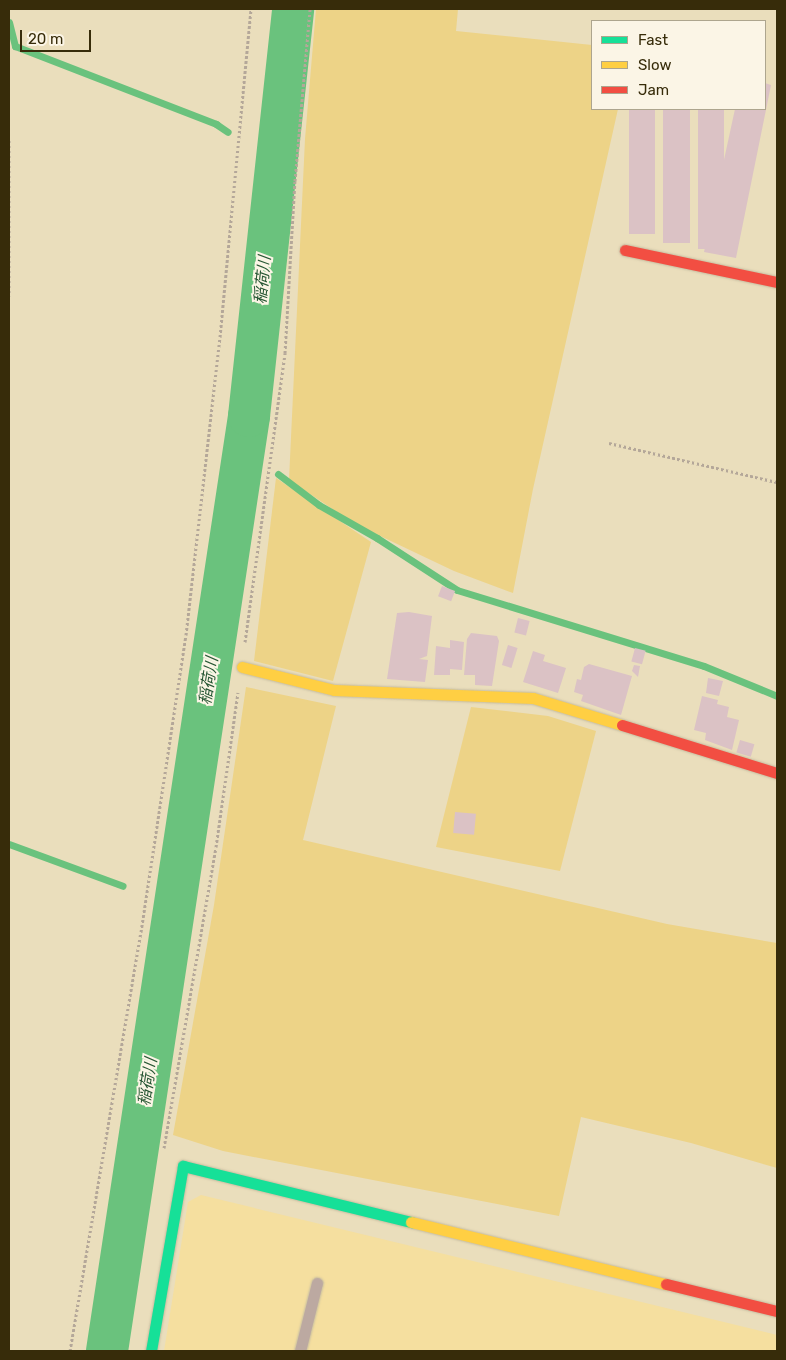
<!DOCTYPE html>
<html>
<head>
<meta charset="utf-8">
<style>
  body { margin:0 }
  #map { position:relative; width:786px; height:1360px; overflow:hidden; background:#eadebc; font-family:Rubik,"Noto Sans JP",sans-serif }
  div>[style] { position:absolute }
  .built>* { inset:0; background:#f5df9f }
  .green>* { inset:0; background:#edd387 }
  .stream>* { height:7px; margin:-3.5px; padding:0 3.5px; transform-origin:3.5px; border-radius:3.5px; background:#6ac27d }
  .river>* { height:42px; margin:-21px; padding:0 21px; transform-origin:21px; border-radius:21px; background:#6ac27d }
  .building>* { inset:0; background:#dbc2c5; transform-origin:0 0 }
  .path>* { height:3px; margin-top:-1.5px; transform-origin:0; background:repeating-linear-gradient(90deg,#b4a799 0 2.5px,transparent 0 5px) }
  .roads { filter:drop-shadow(0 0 1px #c6bc9f) drop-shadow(0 0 1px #c6bc9f) }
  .lane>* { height:11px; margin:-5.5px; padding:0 5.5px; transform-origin:5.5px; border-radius:5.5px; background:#bca9a1 }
  .fast>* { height:11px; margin:-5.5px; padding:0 5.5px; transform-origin:5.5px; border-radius:5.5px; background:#16e098 }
  .slow>* { height:11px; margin:-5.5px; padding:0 5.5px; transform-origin:5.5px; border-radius:5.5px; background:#ffcf43 }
  .jam>* { height:11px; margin:-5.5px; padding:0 5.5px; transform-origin:5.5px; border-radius:5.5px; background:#f24e42 }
  span { translate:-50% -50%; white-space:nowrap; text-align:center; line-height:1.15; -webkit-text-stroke:4px #fbf5e6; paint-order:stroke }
  .water-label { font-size:16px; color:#275734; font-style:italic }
  .frame { position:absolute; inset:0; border:10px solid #372c0a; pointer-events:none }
  .legend { position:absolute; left:591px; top:20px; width:175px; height:90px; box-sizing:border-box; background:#fbf5e6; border:1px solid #ada58e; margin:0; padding:6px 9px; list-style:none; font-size:15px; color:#372c0a }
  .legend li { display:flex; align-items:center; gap:10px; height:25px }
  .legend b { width:25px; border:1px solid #ada58e }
  .scale { position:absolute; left:20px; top:30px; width:71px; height:22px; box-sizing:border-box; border:2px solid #372c0a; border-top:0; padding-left:6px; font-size:15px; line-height:18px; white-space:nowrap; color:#372c0a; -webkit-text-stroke:4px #fbf5e6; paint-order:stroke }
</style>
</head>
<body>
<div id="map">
  <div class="built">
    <i style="clip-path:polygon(201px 1195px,777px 1335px,777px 1351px,164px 1351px,188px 1202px)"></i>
  </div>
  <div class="green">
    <i style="clip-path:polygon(316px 9px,458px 9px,456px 31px,592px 45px,592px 109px,618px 109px,533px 489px,513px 593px,454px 571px,355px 524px,289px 480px,305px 139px)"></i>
    <i style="clip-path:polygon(276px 478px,371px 542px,333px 681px,254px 661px)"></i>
    <i style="clip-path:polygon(246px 687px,336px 706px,303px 840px,667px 924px,777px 943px,777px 1168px,691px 1143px,581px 1117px,559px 1216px,223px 1151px,173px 1135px,214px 905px)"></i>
    <i style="clip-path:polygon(471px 707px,548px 716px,596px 731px,560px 871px,436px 847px)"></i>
  </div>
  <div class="stream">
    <i style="left:9px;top:22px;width:25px;rotate:76deg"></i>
    <i style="left:15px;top:46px;width:216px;rotate:21.2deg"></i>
    <i style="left:216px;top:124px;width:14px;rotate:34deg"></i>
    <i style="left:278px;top:474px;width:51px;rotate:37.1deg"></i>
    <i style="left:319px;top:505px;width:67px;rotate:29.6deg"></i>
    <i style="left:377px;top:538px;width:95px;rotate:33deg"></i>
    <i style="left:457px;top:590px;width:258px;rotate:17.1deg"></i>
    <i style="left:704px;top:666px;width:79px;rotate:22.3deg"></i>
    <i style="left:9px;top:844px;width:121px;rotate:20.2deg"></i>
  </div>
  <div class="river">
    <i style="left:107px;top:1351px;width:946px;rotate:-81.36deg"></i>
    <i style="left:249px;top:416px;width:409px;rotate:-83.8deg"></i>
  </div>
  <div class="building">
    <i style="clip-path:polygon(765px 83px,771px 85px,736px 258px,704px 252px,735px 109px,765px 109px)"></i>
    <i style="left:629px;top:109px;width:26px;height:125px"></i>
    <i style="left:663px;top:109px;width:27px;height:134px"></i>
    <i style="left:698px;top:109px;width:26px;height:140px"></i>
    <i style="left:442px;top:586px;width:14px;height:11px;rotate:21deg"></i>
    <i style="clip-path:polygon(409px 612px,432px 616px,427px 656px,419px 659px,428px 660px,425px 682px,387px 679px,397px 613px)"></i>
    <i style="left:518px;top:618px;width:12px;height:15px;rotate:14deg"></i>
    <i style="clip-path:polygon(471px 633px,497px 636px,499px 641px,492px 686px,475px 685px,475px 675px,464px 675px,467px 639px)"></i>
    <i style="clip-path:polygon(450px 640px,464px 642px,462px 670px,450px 669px,450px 675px,434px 675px,436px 646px,450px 648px)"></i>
    <i style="left:508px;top:645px;width:10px;height:21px;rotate:17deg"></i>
    <i style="left:635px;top:648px;width:11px;height:14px;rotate:15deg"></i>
    <i style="clip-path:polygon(533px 651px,545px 655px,543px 661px,566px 668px,558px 693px,523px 682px)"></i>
    <i style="clip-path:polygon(589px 664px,632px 676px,621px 715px,581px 701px,583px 695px,574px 692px,577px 679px,581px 680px,584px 667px)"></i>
    <i style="clip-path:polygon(634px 665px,640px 666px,638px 677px,632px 671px)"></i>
    <i style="clip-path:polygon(708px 678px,723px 681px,719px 696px,706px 693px)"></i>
    <i style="clip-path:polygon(702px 696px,718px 700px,717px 704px,729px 707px,727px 717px,739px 720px,732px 750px,705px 740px,706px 733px,694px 730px)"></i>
    <i style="left:740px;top:740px;width:15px;height:13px;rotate:16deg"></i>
    <i style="left:455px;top:812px;width:21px;height:21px;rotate:5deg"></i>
  </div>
  <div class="path">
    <i style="left:9px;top:140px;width:156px;rotate:90deg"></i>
    <i style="left:609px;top:443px;width:172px;rotate:13.1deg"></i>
    <i style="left:245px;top:642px;width:292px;rotate:-82.1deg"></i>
    <i style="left:285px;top:353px;width:172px;rotate:-86.7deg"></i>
    <i style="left:295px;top:181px;width:173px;rotate:-85deg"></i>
    <i style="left:164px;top:1148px;width:305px;rotate:-80.2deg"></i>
    <i style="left:216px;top:847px;width:156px;rotate:-81.9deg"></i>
    <i style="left:70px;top:1351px;width:425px;rotate:-80.4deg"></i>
    <i style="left:141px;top:932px;width:300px;rotate:-81.4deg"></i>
    <i style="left:186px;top:635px;width:300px;rotate:-83.5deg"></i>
    <i style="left:220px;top:337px;width:329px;rotate:-84.6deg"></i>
  </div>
  <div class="roads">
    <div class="lane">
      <i style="left:300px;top:1351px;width:70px;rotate:-76deg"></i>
    </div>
    <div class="fast">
      <i style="left:151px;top:1351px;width:188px;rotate:-80.2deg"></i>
      <i style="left:183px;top:1166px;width:235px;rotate:13.8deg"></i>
    </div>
    <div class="slow">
      <i style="left:242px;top:667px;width:95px;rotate:14deg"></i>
      <i style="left:334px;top:690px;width:199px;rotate:2.3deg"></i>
      <i style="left:533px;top:698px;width:93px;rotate:16.9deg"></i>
      <i style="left:411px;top:1222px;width:262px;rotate:13.7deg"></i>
    </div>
    <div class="jam">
      <i style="left:625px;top:250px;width:155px;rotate:11.9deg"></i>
      <i style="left:622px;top:725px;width:162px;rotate:17.2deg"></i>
      <i style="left:666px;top:1284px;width:114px;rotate:13.7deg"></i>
    </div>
  </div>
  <div class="water-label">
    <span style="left:263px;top:280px;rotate:-84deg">稲荷川</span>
    <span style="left:209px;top:681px;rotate:-81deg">稲荷川</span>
    <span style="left:148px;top:1082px;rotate:-81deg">稲荷川</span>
  </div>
  <div class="frame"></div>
  <ul class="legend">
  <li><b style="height:6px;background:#16e098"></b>Fast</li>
  <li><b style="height:6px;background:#ffcf43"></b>Slow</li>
  <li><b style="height:6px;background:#f24e42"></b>Jam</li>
  </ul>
  <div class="scale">20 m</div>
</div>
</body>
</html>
